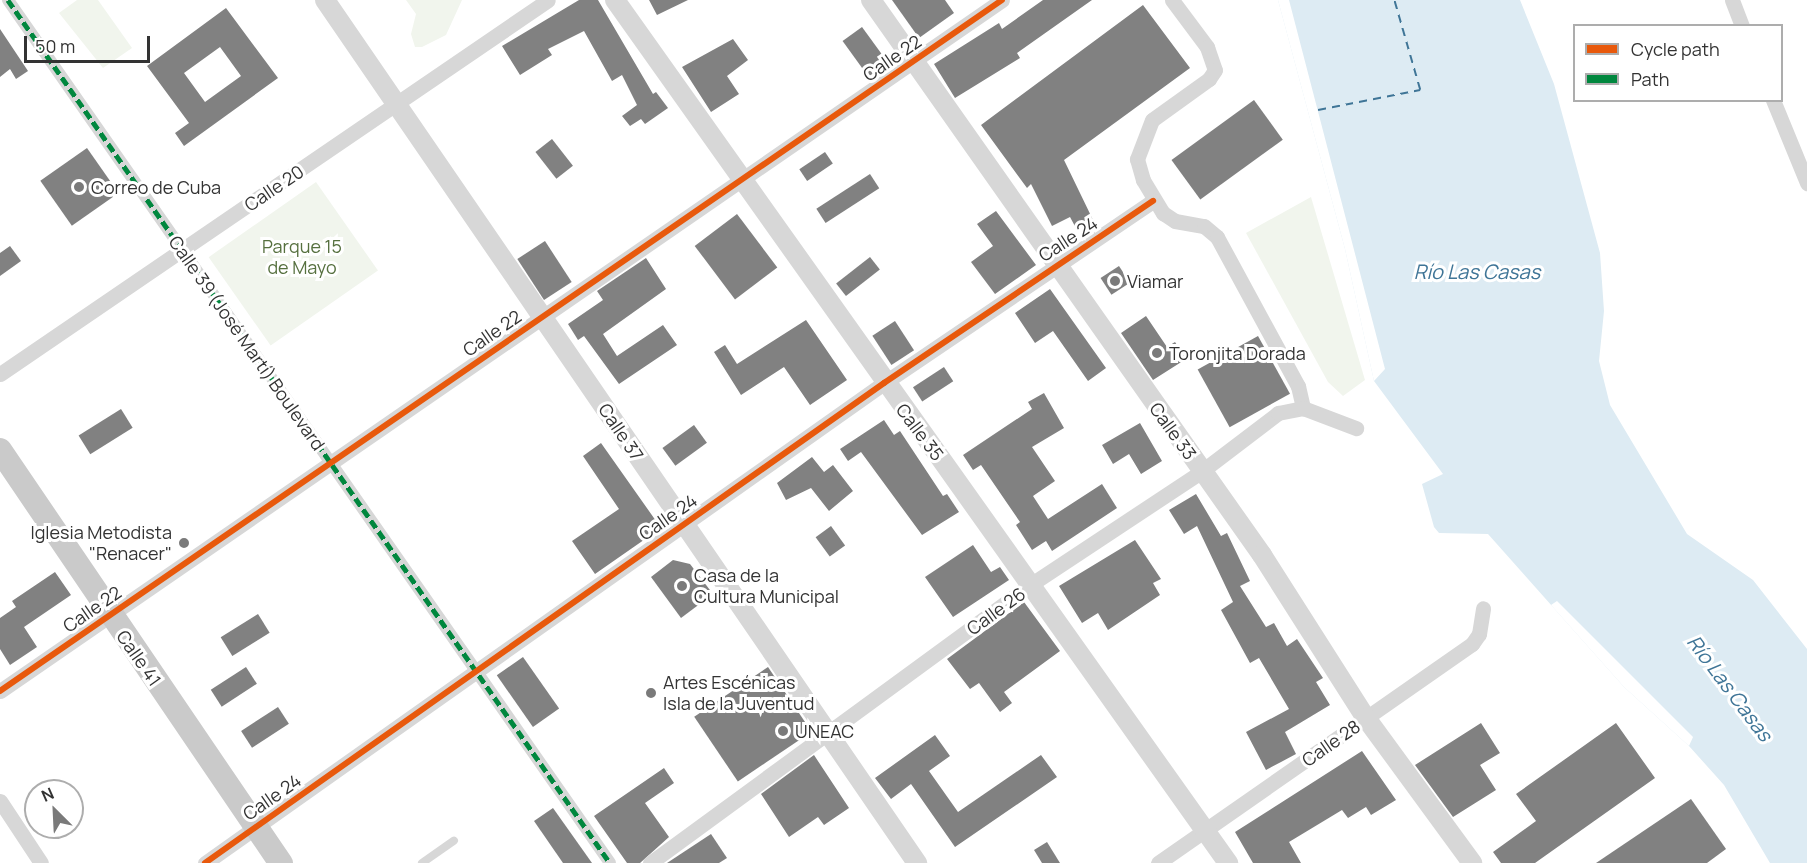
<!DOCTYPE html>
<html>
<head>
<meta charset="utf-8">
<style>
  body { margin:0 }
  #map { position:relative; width:1807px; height:863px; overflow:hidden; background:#fff; font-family:Manrope,sans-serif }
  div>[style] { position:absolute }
  .green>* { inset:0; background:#f1f5ed; transform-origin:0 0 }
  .water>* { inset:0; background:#ddebf3 }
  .pier>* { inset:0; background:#fff }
  .ferry>* { height:1.5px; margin-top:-0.75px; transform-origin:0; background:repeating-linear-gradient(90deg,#3f7597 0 8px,transparent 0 14px) }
  .building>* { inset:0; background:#818181; transform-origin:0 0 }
  .service>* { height:8px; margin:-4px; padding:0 4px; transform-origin:4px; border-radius:4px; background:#d7d7d7 }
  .pedestrian>* { height:12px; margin:-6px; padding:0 6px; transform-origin:6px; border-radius:6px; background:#d7d7d7 }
  .minor>* { height:15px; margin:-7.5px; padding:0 7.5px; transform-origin:7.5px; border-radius:7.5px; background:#d7d7d7 }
  .tertiary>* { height:20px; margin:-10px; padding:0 10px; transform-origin:10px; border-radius:10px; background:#d7d7d7 }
  .primary>* { height:24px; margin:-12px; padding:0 12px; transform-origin:12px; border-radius:12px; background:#cacaca }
  .quiet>* { height:4.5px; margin-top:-2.25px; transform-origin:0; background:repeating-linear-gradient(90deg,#00873e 0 9px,transparent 0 13.5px) }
  .cycleway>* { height:6px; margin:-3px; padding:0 3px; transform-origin:3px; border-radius:3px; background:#e8590c }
  .dots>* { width:16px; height:16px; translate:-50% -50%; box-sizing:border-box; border:3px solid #fff; border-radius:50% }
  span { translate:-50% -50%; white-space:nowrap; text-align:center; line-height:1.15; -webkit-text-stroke:6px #fff; paint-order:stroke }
  .street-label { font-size:18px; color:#333 }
  .poi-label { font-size:18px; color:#333 }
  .left { translate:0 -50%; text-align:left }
  .right { translate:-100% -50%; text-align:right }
  .park-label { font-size:18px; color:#56703f }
  .water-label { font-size:20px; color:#3f7597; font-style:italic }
  .legend { position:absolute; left:1573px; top:24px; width:210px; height:78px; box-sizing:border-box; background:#fff; border:2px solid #adadad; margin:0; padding:8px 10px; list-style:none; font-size:18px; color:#333 }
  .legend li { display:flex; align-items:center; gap:12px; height:30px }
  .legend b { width:30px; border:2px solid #adadad }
  .north { position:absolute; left:24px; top:779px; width:60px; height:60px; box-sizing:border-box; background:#fff; border:2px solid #adadad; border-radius:50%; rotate:336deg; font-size:16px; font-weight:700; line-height:24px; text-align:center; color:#333 }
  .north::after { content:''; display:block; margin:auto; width:21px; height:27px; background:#7a7a7a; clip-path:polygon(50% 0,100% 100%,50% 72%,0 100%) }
  .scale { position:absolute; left:24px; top:36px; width:126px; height:27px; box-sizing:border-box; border:3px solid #333; border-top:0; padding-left:8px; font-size:18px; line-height:21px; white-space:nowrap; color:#333; -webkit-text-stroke:4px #fff; paint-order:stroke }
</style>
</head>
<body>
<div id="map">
  <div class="green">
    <i style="clip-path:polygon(77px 0,98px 0,132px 48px,103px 68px,59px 13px)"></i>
    <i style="clip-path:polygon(406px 0,462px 0,446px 35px,422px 47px,415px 47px,411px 34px,416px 14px)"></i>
    <i style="left:316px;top:182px;width:108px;height:131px;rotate:55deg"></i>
    <i style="clip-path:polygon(1311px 197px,1365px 380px,1343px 396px,1328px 382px,1246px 233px)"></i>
  </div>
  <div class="water">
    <i style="clip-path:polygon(1278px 0,1520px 0,1554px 84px,1600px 253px,1604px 311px,1599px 361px,1610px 405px,1687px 534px,1753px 580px,1807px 649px,1807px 863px,1770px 863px,1724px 785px,1689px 746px,1624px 687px,1488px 534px,1439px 533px,1434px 527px,1422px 484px,1443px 474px,1374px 381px,1345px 249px)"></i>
  </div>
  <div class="pier">
    <i style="clip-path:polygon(1278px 0,1289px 0,1385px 369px,1374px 381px,1345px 249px)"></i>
    <i style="clip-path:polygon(1557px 601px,1693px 737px,1689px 746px,1624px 687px,1551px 605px)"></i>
  </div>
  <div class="ferry">
    <i style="left:1318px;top:110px;width:104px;rotate:-11.1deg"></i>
    <i style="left:1420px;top:90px;width:94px;rotate:-106.1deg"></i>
  </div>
  <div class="building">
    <i style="clip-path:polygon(579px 0,598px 0,653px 94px,656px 92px,668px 108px,645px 124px,641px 119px,630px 126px,622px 116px,637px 105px,622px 75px,612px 81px,584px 31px,548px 49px,552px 55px,520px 75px,502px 46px)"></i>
    <i style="clip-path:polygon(649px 0,688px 0,657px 15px)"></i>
    <i style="clip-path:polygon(892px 0,945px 0,954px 13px,919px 38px)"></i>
    <i style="clip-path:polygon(1043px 0,1092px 0,1017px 53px,1020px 58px,955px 98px,934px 64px,999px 23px,1002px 29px)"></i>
    <i style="clip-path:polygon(1143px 5px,1190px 68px,1064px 160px,1094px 222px,1077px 230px,1070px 217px,1052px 226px,1031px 184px,1027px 188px,981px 125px)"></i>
    <i style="clip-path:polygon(evenodd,226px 8px,278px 78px,184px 146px,175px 133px,189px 123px,147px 66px,226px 8px,220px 47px,241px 76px,205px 102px,184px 73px,220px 47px)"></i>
    <i style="left:862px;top:27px;width:44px;height:24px;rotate:54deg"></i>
    <i style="clip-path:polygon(0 29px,28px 71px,16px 79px,10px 69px,0 77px)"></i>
    <i style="clip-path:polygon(733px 39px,748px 60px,727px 76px,739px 94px,711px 112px,682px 67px)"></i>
    <i style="left:1254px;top:100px;width:49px;height:102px;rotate:54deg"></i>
    <i style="left:552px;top:139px;width:34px;height:21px;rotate:52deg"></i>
    <i style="left:87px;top:148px;width:55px;height:57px;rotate:55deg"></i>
    <i style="left:825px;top:152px;width:14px;height:31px;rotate:56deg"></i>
    <i style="left:870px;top:174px;width:17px;height:64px;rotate:57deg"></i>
    <i style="clip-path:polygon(996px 211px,1036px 265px,995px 294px,971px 262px,993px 246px,977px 224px)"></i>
    <i style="left:737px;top:214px;width:67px;height:53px;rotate:53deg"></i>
    <i style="left:545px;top:241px;width:49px;height:33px;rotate:57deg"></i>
    <i style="clip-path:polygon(10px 246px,21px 261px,0 276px,0 253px)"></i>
    <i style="left:870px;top:257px;width:16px;height:43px;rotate:52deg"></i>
    <i style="clip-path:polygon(646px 258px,666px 289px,603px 334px,617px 356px,663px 325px,677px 345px,619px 384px,584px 336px,578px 340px,568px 324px,603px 300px,597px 291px)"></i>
    <i style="left:1119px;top:266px;width:20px;height:22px;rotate:57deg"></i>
    <i style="clip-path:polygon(1050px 289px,1106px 368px,1088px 381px,1053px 331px,1035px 343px,1015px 313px)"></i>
    <i style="clip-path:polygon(1146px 316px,1167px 347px,1175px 342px,1186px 359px,1153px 380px,1121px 333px)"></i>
    <i style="clip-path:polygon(806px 320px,847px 380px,810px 405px,784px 367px,741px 395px,714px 352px,725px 345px,737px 364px)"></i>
    <i style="left:895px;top:321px;width:35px;height:27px;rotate:57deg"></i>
    <i style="left:1258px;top:336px;width:66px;height:69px;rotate:61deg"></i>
    <i style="left:944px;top:367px;width:17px;height:37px;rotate:57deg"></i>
    <i style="clip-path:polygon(1044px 393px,1064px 428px,1032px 447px,1055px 481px,1033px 496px,1048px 519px,1102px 484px,1117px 508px,1052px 551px,1046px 541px,1032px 550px,1016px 525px,1020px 522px,981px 465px,973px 470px,963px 455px,1032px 409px,1028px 402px)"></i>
    <i style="left:121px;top:409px;width:22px;height:50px;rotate:58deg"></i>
    <i style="clip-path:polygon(884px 420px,894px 435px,900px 431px,943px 496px,947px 494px,959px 512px,922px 535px,861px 452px,848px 461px,840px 449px)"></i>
    <i style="clip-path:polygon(1140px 423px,1162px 461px,1141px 474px,1129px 454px,1113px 464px,1102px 445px)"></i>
    <i style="left:694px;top:425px;width:22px;height:39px;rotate:54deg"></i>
    <i style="clip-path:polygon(601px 443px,661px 528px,595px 574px,572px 541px,619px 509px,583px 456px)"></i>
    <i style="clip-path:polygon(812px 457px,824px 472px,833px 465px,853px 491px,829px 511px,811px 488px,786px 500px,777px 483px)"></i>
    <i style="clip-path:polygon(1196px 494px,1221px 536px,1227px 533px,1250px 581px,1240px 586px,1266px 627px,1274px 623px,1287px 646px,1297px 639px,1323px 678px,1316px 682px,1330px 705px,1285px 732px,1296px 754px,1266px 770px,1246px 732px,1289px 709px,1259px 658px,1250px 663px,1221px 610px,1233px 602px,1197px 526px,1184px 534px,1169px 510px)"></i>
    <i style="left:831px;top:526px;width:24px;height:19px;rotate:54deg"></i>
    <i style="clip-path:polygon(1135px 540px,1161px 579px,1153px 583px,1160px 595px,1108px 630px,1098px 613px,1082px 623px,1059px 586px)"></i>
    <i style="clip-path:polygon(973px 545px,991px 572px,1000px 567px,1009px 580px,953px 617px,925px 577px)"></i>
    <i style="clip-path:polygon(673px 560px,690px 564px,713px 594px,681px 618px,651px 577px)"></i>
    <i style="clip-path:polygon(55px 572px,71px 595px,24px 627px,37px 647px,10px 665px,0 649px,0 618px,16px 607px,12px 601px)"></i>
    <i style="clip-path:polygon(1024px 602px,1060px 651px,1004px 692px,1012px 703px,1000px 712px,979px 683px,970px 689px,947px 659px)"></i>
    <i style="left:258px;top:614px;width:22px;height:44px;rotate:58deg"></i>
    <i style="left:523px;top:657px;width:63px;height:32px;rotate:55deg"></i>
    <i style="left:246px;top:667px;width:20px;height:42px;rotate:57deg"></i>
    <i style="left:768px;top:667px;width:78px;height:89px;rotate:56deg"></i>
    <i style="left:278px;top:707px;width:20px;height:44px;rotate:57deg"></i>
    <i style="clip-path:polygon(1481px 723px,1500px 753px,1480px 765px,1496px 790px,1453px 817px,1415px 765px)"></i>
    <i style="clip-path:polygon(1616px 723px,1655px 778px,1535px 863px,1501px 863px,1493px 852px,1536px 821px,1516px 794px)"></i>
    <i style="clip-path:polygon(935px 735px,950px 756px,929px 771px,958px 812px,1041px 755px,1057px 777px,955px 847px,911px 784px,891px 799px,875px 778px)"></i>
    <i style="clip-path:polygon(1362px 751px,1396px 800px,1371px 815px,1366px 807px,1348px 818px,1342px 810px,1289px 842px,1301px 863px,1253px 863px,1235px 832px)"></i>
    <i style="clip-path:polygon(814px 755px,849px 808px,824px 825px,818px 817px,789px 837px,761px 794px)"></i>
    <i style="clip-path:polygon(664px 768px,674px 783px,645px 803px,669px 837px,640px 863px,627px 863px,594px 816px)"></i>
    <i style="clip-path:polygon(1691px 799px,1726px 849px,1707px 863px,1596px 863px)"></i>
    <i style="clip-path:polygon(553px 808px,592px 863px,563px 863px,534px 821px)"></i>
    <i style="clip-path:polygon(711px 834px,727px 858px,719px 863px,667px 863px)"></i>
    <i style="clip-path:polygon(1047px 842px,1060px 863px,1042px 863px,1034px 850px)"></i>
  </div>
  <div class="service">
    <i style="left:422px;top:863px;width:39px;rotate:-35deg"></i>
  </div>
  <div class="pedestrian">
    <i style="left:8px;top:0;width:1052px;rotate:55.1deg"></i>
  </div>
  <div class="minor">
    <i style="left:1172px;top:0;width:59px;rotate:53.3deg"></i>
    <i style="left:1207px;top:47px;width:24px;rotate:71deg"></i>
    <i style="left:1215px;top:70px;width:11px;rotate:124deg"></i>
    <i style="left:1209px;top:79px;width:70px;rotate:144.3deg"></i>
    <i style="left:1152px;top:120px;width:42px;rotate:111deg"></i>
    <i style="left:1137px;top:159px;width:22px;rotate:74deg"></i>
    <i style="left:1143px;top:180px;width:39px;rotate:59deg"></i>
    <i style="left:1163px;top:213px;width:14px;rotate:34deg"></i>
    <i style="left:1175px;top:221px;width:29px;rotate:10deg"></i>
    <i style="left:1204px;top:226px;width:17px;rotate:40deg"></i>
    <i style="left:1217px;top:237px;width:170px;rotate:61.5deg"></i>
    <i style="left:1298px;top:386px;width:23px;rotate:77deg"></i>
    <i style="left:1732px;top:0;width:28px;rotate:69deg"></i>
    <i style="left:1773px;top:100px;width:90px;rotate:67.7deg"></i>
    <i style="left:0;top:374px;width:663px;rotate:-34.31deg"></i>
    <i style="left:0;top:691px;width:1217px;rotate:-34.59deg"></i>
    <i style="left:0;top:801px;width:74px;rotate:56.5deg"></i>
    <i style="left:205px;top:863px;width:832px;rotate:-35.26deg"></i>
    <i style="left:884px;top:383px;width:325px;rotate:-34.1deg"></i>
    <i style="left:650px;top:863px;width:474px;rotate:-36.2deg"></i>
    <i style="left:1033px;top:583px;width:203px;rotate:-33.5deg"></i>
    <i style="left:1202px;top:471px;width:96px;rotate:-37.3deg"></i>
    <i style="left:1278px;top:413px;width:25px;rotate:-11deg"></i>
    <i style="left:1303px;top:408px;width:57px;rotate:20.7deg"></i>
    <i style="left:1158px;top:863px;width:383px;rotate:-34.9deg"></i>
    <i style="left:1472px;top:644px;width:12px;rotate:-55deg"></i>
    <i style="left:1479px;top:634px;width:26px;rotate:-81deg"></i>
  </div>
  <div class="tertiary">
    <i style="left:325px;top:0;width:1047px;rotate:55.55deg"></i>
    <i style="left:615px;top:0;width:1059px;rotate:54.61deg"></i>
    <i style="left:871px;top:0;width:679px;rotate:54.84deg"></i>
    <i style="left:1262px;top:555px;width:193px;rotate:57.5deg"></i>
    <i style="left:1366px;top:718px;width:180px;rotate:53.8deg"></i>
  </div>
  <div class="primary">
    <i style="left:0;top:450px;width:500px;rotate:55.8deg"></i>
  </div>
  <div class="quiet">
    <i style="left:8px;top:0;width:1052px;rotate:55.1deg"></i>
  </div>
  <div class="cycleway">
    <i style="left:0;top:691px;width:1217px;rotate:-34.59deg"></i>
    <i style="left:205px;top:863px;width:832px;rotate:-35.26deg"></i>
    <i style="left:884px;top:383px;width:325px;rotate:-34.1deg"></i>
  </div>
  <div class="dots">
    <i style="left:79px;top:187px;background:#7a7a7a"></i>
    <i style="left:1115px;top:281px;background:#7a7a7a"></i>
    <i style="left:1157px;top:353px;background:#7a7a7a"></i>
    <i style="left:184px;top:543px;background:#7a7a7a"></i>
    <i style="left:682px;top:586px;background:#7a7a7a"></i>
    <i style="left:651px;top:693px;background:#7a7a7a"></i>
    <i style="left:783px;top:731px;background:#7a7a7a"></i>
  </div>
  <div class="street-label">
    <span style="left:892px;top:58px;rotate:-35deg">Calle 22</span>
    <span style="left:274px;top:188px;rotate:-34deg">Calle 20</span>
    <span style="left:1068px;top:239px;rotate:-33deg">Calle 24</span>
    <span style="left:492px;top:333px;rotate:-35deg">Calle 22</span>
    <span style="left:247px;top:343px;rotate:55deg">Calle 39 (José Martí) Boulevard</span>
    <span style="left:1173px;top:431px;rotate:54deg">Calle 33</span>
    <span style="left:621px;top:432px;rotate:56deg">Calle 37</span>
    <span style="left:920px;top:432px;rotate:53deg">Calle 35</span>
    <span style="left:668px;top:517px;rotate:-35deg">Calle 24</span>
    <span style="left:92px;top:609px;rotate:-35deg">Calle 22</span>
    <span style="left:996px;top:611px;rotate:-36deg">Calle 26</span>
    <span style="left:139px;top:658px;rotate:55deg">Calle 41</span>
    <span style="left:1331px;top:743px;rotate:-35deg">Calle 28</span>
    <span style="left:272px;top:797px;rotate:-35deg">Calle 24</span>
  </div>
  <div class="poi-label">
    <span class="left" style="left:91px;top:187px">Correo de Cuba</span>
    <span class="left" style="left:1127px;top:281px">Viamar</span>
    <span class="left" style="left:1169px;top:353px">Toronjita Dorada</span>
    <span class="right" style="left:172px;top:543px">Iglesia Metodista<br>"Renacer"</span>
    <span class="left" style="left:694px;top:586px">Casa de la<br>Cultura Municipal</span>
    <span class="left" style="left:663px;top:693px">Artes Escénicas<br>Isla de la Juventud</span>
    <span class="left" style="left:795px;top:731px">UNEAC</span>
  </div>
  <div class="park-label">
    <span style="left:302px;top:257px">Parque 15<br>de Mayo</span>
  </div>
  <div class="water-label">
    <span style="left:1477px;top:271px">Río Las Casas</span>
    <span style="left:1730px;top:688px;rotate:53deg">Río Las Casas</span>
  </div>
  <ul class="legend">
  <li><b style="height:8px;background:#e8590c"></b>Cycle path</li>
  <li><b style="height:8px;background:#00873e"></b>Path</li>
  </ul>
  <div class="north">N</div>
  <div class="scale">50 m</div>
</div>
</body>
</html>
